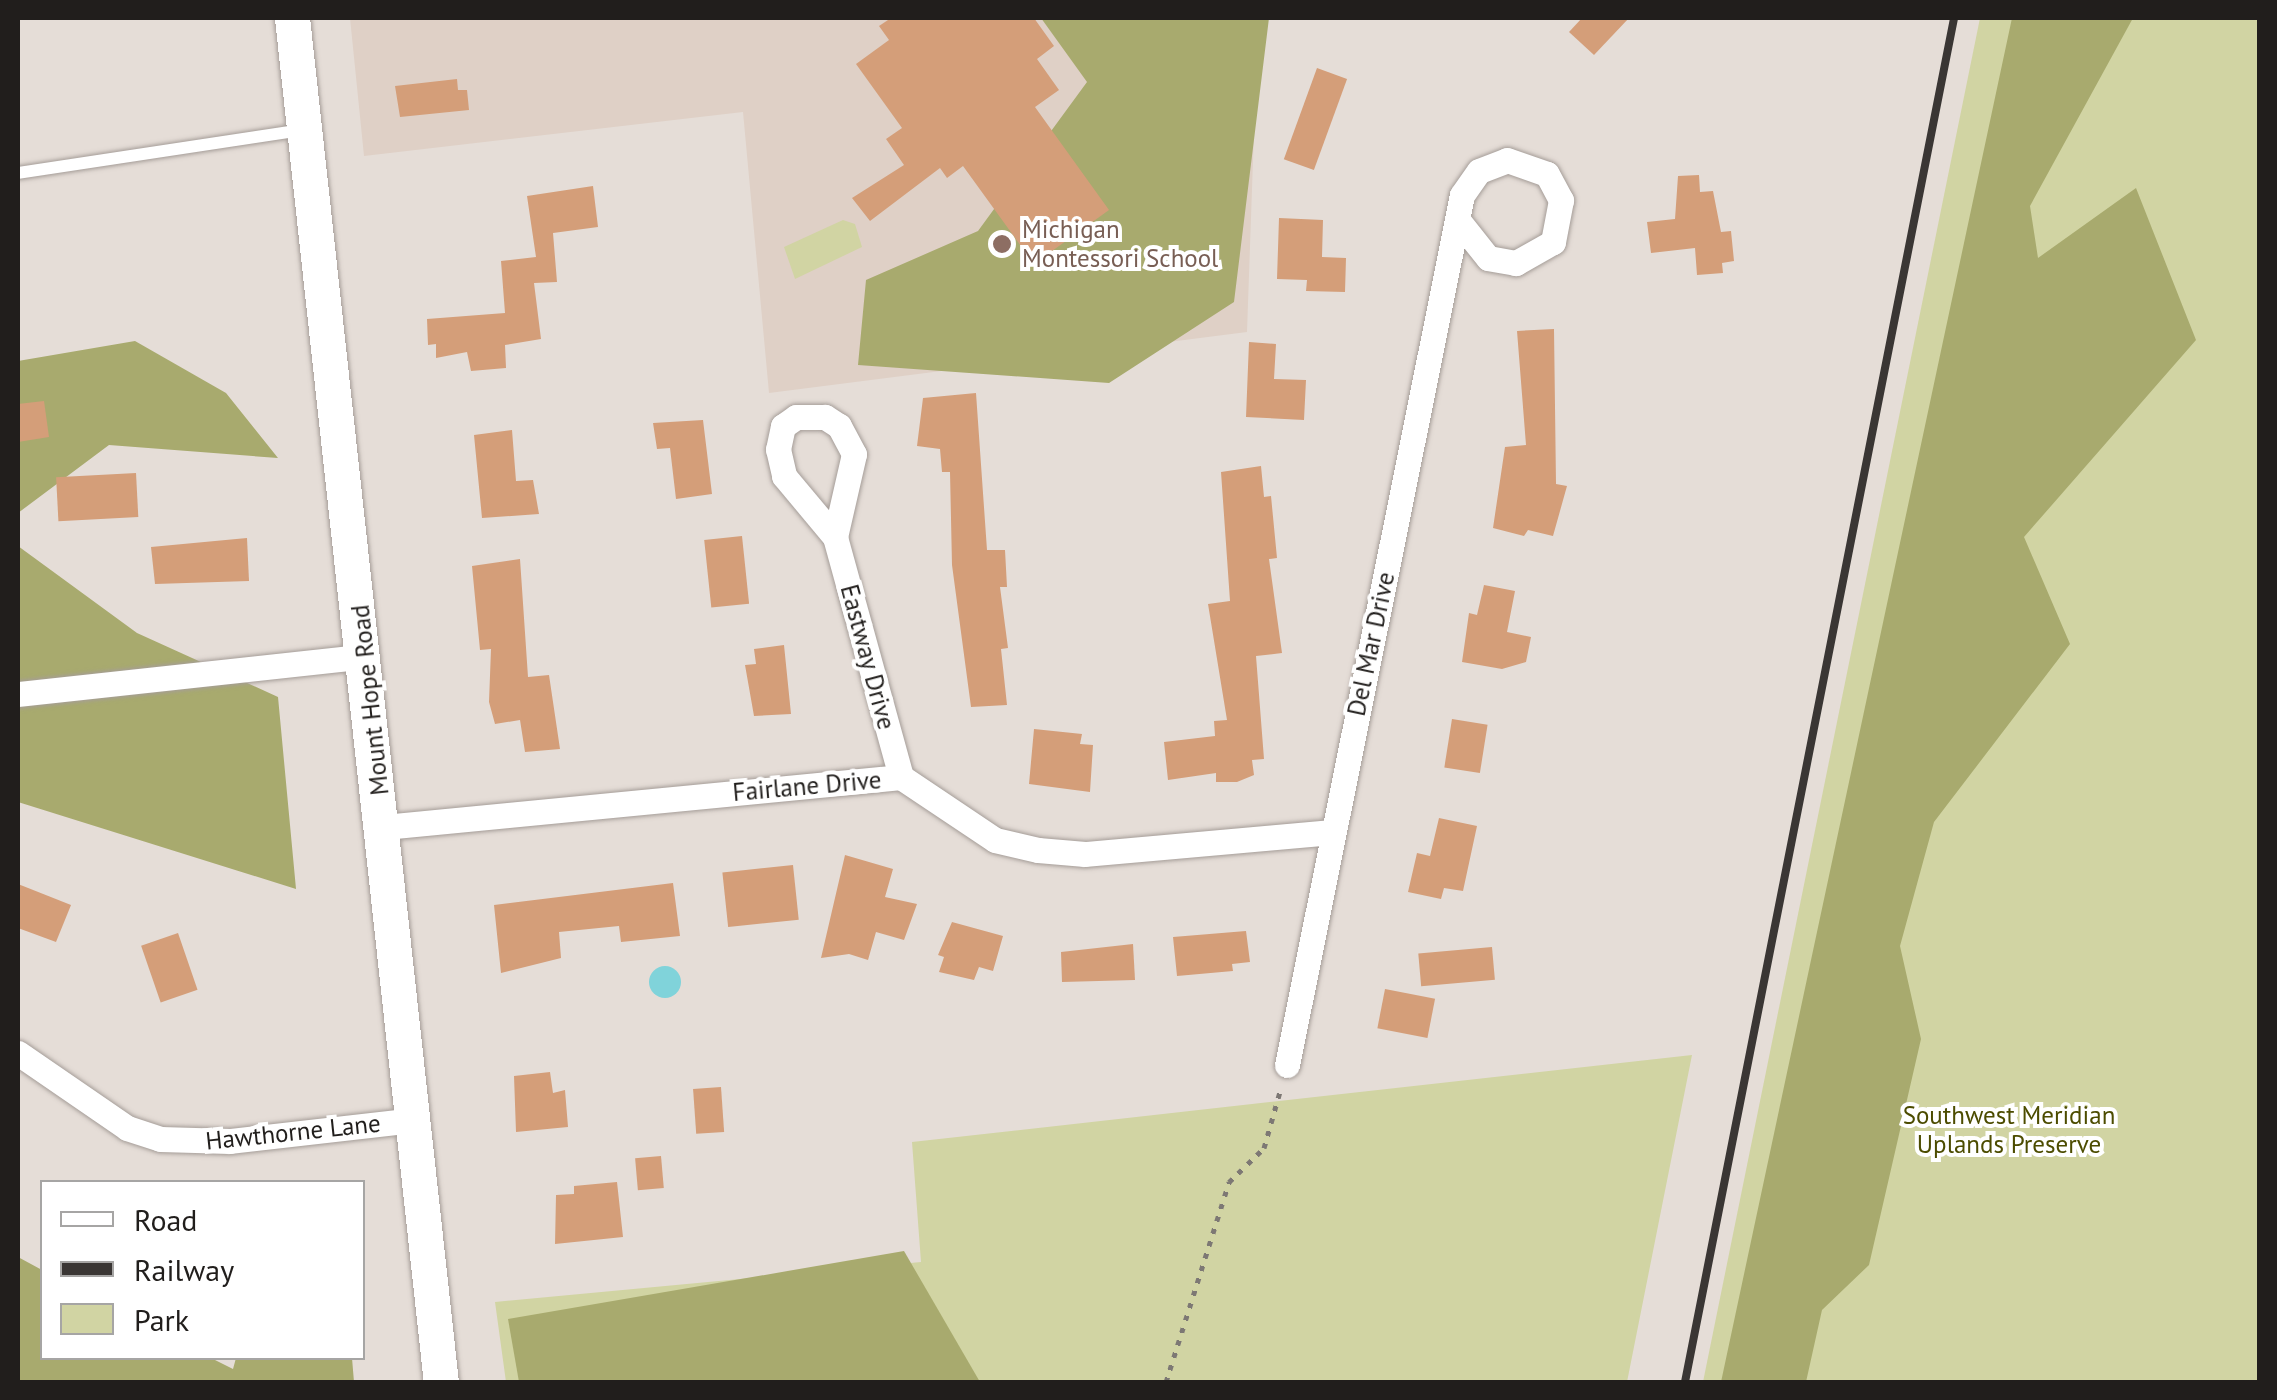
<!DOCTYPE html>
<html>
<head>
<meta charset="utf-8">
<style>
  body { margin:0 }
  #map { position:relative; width:2277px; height:1400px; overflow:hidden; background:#e5ddd7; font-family:"PT Sans",sans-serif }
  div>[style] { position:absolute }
  .built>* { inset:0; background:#dfd0c6 }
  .green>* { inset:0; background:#d1d4a3 }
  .forest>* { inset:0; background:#a8aa6e }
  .water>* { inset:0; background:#80d3da }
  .round { border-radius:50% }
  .building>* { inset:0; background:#d49e79; transform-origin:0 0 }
  .path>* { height:5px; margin-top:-2.5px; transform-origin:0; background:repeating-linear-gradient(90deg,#7d7874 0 5px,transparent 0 13px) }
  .roads { filter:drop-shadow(0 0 2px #a59d98) drop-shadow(0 0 2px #a59d98) }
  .lane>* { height:12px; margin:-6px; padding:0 6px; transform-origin:6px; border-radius:6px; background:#fff }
  .street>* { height:25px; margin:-12.5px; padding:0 12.5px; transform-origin:12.5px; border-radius:12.5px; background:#fff }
  .secondary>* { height:35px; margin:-17.5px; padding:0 17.5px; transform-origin:17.5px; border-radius:17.5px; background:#fff }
  .rail>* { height:8px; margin:-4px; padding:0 4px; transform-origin:4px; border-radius:4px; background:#3a3634 }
  .dots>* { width:28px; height:28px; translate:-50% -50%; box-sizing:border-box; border:5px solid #fff; border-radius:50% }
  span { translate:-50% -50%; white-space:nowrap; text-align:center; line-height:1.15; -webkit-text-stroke:8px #fff; paint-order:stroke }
  .education-label { font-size:25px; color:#785e54 }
  .left { translate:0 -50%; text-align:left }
  .street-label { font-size:25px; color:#211e1c }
  .park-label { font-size:25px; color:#4c4c00 }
  .frame { position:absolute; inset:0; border:20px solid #211e1c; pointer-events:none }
  .legend { position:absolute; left:40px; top:1180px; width:325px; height:180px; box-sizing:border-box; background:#fff; border:2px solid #a6a5a4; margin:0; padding:12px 18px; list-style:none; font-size:30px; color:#211e1c }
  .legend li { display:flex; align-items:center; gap:20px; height:50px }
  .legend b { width:50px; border:2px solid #a6a5a4 }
</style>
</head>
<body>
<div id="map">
  <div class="built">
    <i style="clip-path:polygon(350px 18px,1258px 18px,1247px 332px,769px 393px,743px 112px,364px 156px)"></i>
  </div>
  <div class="green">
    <i style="clip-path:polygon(1980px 18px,2259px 18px,2259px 1382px,1703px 1382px)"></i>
    <i style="clip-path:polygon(843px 220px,855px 224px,862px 247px,795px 279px,784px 247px)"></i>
    <i style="clip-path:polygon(1692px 1055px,1627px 1382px,506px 1382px,495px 1302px,921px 1262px,912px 1142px)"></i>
  </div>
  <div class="forest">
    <i style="clip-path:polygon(1041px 18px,1269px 18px,1234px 302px,1109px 383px,858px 365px,866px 280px,978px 231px,1087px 82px)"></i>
    <i style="clip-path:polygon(2012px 18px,2133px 18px,2030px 206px,2038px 258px,2136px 188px,2196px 340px,2024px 537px,2070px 644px,1934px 822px,1900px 946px,1921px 1039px,1869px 1265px,1822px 1310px,1806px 1382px,1721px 1382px)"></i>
    <i style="clip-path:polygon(135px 341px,226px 393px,278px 458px,109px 445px,18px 513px,18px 361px)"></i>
    <i style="clip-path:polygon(18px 546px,137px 633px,278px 697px,296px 889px,18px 802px)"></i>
    <i style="clip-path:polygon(904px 1251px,980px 1382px,519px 1382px,508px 1319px)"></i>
    <i style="clip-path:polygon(18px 1257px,42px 1270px,42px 1358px,211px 1358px,233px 1369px,236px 1358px,352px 1358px,354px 1382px,18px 1382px)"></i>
  </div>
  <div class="water">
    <i class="round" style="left:649px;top:966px;width:32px;height:32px"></i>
  </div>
  <div class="building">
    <i style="clip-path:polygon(891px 18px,1034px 18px,1054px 46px,1037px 59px,1059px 90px,1035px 107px,1109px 210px,1034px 264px,963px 166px,947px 178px,940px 168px,870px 221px,852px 198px,904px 165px,886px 139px,902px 128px,856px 64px,889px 40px,879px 26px)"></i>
    <i style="clip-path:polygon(1582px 18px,1629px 18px,1594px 55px,1569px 32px)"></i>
    <i style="left:1317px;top:68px;width:32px;height:97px;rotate:20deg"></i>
    <i style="clip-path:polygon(457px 79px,458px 90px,467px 90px,469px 110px,400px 117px,395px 86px)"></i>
    <i style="clip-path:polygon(1699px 175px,1700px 192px,1713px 191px,1721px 232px,1731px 231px,1734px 261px,1722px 263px,1723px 273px,1697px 275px,1695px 248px,1651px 253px,1647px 222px,1675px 219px,1678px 176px)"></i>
    <i style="clip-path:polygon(593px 186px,598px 227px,553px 233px,557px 282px,534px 283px,541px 339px,505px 345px,506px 368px,471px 371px,467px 352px,436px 358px,436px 344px,428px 345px,427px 319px,505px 313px,501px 261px,536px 257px,527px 196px)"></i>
    <i style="clip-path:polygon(1279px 218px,1323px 220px,1322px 257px,1346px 258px,1345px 292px,1306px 291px,1307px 280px,1277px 279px)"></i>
    <i style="clip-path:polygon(1554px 329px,1556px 484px,1567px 486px,1553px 536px,1528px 530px,1524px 536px,1493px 528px,1505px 447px,1526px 445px,1517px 331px)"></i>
    <i style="clip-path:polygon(1249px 342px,1276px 344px,1274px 379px,1306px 380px,1304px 420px,1246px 417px)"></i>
    <i style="clip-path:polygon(976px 393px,987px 550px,1005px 550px,1007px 587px,1000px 587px,1008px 648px,1001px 649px,1007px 705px,971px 707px,952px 565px,950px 472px,942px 472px,940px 449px,917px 446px,923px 398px)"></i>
    <i style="clip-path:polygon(44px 401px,49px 437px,18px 442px,18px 404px)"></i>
    <i style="clip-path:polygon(703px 420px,712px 494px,676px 499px,670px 448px,657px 449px,653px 423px)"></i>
    <i style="clip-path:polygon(512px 430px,516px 481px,533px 480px,539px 514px,482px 518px,474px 435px)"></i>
    <i style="clip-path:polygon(1261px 466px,1264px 497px,1271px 496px,1277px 558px,1269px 559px,1282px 653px,1256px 656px,1264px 759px,1252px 760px,1254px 775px,1237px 782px,1216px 782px,1216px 773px,1168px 780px,1164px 742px,1215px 736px,1214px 721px,1227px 720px,1208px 604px,1230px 601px,1221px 472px)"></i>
    <i style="left:136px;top:473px;width:44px;height:80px;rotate:87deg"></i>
    <i style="left:742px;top:536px;width:68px;height:38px;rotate:84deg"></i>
    <i style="clip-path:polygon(247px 538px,249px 581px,155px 584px,151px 547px)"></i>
    <i style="clip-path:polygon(520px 559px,528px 677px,549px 675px,560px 749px,525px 752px,520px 720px,495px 724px,489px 702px,491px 649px,480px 650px,472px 566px)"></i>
    <i style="clip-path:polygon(1484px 585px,1515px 591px,1507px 632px,1531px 637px,1526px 662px,1502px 669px,1462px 662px,1469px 613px,1477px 615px)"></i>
    <i style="clip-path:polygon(784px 645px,791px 714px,754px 716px,745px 665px,756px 664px,754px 649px)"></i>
    <i style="left:1452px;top:719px;width:36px;height:49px;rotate:9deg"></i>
    <i style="clip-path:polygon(1034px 729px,1082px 734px,1080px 744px,1093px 745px,1090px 792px,1029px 784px)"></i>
    <i style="clip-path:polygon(1439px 818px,1477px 826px,1463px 891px,1444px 888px,1441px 899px,1408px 892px,1417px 853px,1430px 856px)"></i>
    <i style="clip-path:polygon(845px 855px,893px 869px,885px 897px,917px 904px,904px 940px,876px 932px,868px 960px,849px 954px,821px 958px)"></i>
    <i style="left:793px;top:865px;width:55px;height:71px;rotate:84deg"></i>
    <i style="clip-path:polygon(673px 883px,680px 936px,621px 942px,619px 926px,559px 932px,561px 958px,501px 973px,494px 905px)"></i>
    <i style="clip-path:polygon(18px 884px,71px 905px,56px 942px,18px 928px)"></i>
    <i style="clip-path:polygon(952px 922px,1003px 936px,993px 971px,979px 967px,974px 980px,939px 972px,944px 957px,938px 955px)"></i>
    <i style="clip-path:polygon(1246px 931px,1250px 962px,1232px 964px,1233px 971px,1177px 976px,1173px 937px)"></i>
    <i style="left:178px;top:933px;width:60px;height:39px;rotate:71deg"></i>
    <i style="clip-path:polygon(1133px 944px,1135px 980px,1062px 982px,1061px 952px)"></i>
    <i style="left:1492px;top:947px;width:33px;height:74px;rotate:85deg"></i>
    <i style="left:1385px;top:989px;width:51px;height:40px;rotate:11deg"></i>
    <i style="clip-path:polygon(550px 1072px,553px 1093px,565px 1090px,568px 1127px,516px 1132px,514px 1076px)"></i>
    <i style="left:721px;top:1087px;width:45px;height:28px;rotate:86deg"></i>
    <i style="left:661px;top:1156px;width:32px;height:26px;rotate:85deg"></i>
    <i style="clip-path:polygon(617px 1182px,623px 1237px,555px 1244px,556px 1195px,574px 1194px,574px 1186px)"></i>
  </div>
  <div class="path">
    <i style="left:1166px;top:1382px;width:210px;rotate:-72.5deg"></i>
    <i style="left:1229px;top:1182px;width:49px;rotate:-44.2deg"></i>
    <i style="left:1264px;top:1148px;width:62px;rotate:-74.2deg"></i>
  </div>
  <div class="roads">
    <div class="lane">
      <i style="left:18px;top:173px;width:287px;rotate:-8.6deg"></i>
    </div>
    <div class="street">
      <i style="left:835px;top:537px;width:85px;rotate:-77.1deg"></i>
      <i style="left:854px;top:454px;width:32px;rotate:-118deg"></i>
      <i style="left:839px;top:426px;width:17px;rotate:-147deg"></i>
      <i style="left:825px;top:417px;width:29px;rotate:180deg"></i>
      <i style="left:796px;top:417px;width:16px;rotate:145deg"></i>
      <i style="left:783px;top:426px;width:24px;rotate:102deg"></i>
      <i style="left:778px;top:449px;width:28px;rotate:77deg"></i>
      <i style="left:784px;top:476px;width:80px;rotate:50.1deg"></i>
      <i style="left:835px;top:537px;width:249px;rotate:74.6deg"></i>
      <i style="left:18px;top:694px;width:350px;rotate:-6.2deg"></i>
      <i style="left:384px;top:827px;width:519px;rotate:-5.52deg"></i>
      <i style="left:901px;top:777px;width:113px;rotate:33.8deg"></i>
      <i style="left:995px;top:840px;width:44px;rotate:13.1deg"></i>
      <i style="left:1038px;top:850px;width:47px;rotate:4.9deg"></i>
      <i style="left:1085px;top:854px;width:247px;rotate:-5.1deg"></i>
      <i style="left:18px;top:1053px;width:132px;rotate:34.5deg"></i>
      <i style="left:127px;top:1128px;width:35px;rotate:18deg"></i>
      <i style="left:160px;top:1139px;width:70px;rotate:1.6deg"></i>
      <i style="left:230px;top:1141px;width:185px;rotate:-6.5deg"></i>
      <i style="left:1287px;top:1065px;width:887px;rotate:-78.63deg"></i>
      <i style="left:1462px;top:195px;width:29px;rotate:-55deg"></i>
      <i style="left:1479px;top:171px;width:30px;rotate:-21deg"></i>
      <i style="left:1507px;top:160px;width:42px;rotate:19.3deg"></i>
      <i style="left:1547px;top:174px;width:30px;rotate:62deg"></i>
      <i style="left:1561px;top:200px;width:43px;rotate:100.8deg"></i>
      <i style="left:1553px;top:242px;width:43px;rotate:150.4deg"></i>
      <i style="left:1516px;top:263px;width:28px;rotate:-170deg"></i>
      <i style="left:1488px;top:258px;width:43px;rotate:-128.5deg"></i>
    </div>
    <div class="secondary">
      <i style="left:292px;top:18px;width:1372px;rotate:83.77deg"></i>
    </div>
  </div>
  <div class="rail">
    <i style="left:1685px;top:1382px;width:1390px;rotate:-78.84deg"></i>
  </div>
  <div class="dots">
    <i style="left:1002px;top:244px;background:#8d6e63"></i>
  </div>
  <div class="education-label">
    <span class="left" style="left:1022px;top:244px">Michigan<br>Montessori School</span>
  </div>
  <div class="street-label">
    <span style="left:1371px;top:644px;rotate:-78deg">Del Mar Drive</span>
    <span style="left:868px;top:657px;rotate:75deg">Eastway Drive</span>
    <span style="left:370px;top:700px;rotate:-96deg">Mount Hope Road</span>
    <span style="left:807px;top:786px;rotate:-5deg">Fairlane Drive</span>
    <span style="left:293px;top:1132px;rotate:-6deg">Hawthorne Lane</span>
  </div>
  <div class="park-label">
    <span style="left:2009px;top:1130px">Southwest Meridian<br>Uplands Preserve</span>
  </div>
  <div class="frame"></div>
  <ul class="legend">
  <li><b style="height:12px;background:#fff"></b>Road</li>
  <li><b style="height:12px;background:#3a3634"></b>Railway</li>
  <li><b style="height:28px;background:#d1d4a3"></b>Park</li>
  </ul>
</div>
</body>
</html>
